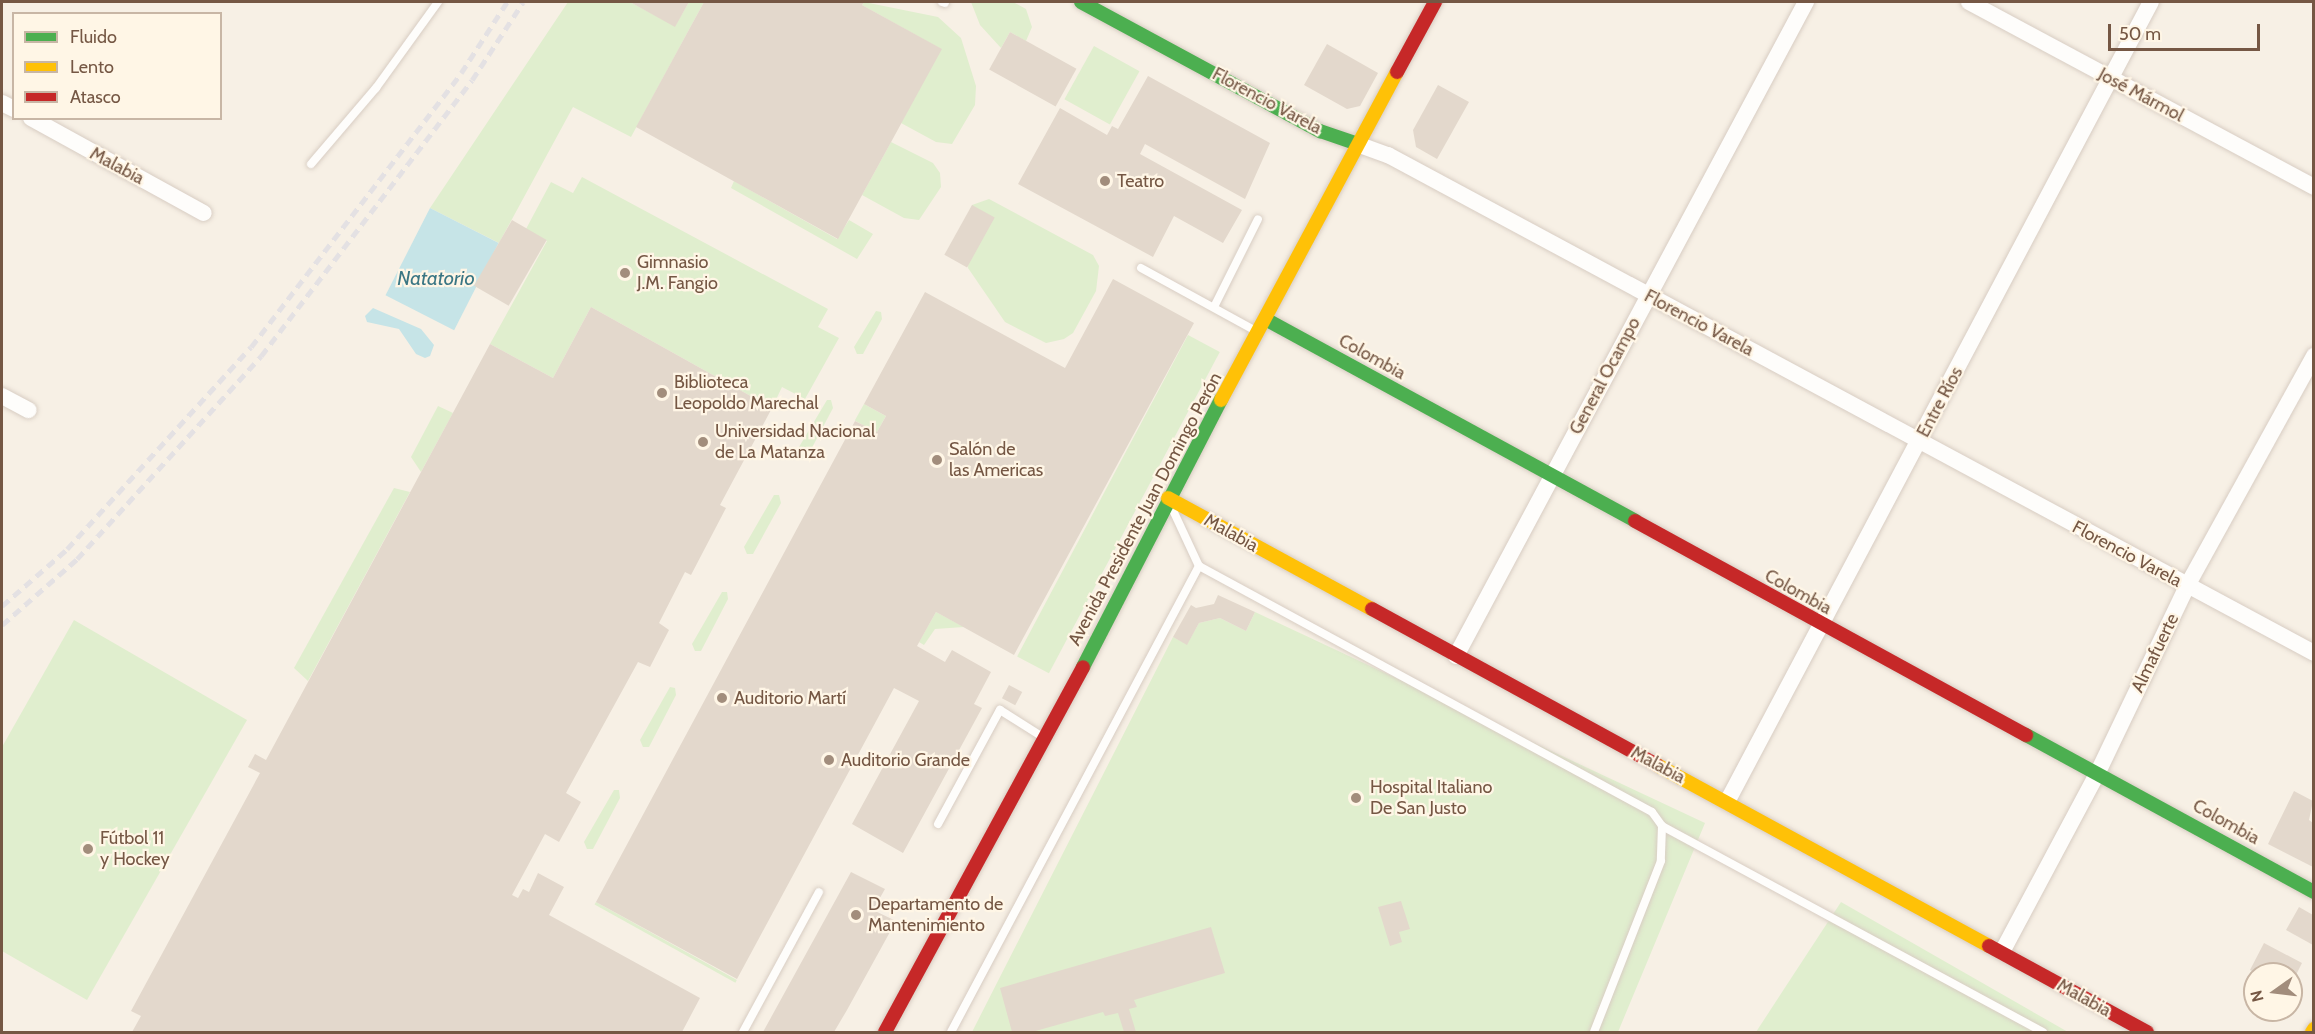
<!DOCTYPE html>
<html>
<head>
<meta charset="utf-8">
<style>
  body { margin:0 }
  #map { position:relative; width:2315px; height:1034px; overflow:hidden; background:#f7f0e5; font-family:Cabin,sans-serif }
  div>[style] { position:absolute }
  .green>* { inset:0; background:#e0eece; transform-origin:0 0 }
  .water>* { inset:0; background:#c6e4e7; transform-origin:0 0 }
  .building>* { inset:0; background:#e3d8cc; transform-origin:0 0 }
  .roads { filter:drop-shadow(0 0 2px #d8cdc3) drop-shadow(0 0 2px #d8cdc3) }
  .lane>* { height:8px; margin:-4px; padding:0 4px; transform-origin:4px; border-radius:4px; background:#fefdfb }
  .street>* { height:16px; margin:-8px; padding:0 8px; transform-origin:8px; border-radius:8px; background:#fefdfb }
  .fast>* { height:14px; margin:-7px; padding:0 7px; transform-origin:7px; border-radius:7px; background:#4caf50 }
  .slow>* { height:14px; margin:-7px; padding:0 7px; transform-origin:7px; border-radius:7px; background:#ffc107 }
  .jam>* { height:14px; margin:-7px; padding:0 7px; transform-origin:7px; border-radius:7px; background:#c62828 }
  .rail>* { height:4.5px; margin-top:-2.25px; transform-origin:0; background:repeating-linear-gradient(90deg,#e4e1e3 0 9px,transparent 0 15px) }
  .dots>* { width:16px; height:16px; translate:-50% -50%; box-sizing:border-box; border:3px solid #fff6e6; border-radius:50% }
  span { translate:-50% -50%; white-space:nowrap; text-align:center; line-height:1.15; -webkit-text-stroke:4.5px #fff6e6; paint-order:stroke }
  .street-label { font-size:18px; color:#755744 }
  .poi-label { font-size:18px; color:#755744 }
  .left { translate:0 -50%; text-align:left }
  .water-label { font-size:20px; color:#3a7684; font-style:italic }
  .frame { position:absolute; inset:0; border:3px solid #755744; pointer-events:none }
  .legend { position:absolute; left:12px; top:12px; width:210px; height:108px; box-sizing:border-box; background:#fff6e6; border:2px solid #c8b6a5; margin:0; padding:8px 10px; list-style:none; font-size:18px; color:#755744 }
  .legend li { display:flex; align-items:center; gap:12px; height:30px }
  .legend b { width:30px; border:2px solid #c8b6a5 }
  .north { position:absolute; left:2243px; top:962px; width:60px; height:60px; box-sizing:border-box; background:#fff6e6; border:2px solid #c8b6a5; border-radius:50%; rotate:256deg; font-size:16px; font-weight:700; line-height:24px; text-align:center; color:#755744 }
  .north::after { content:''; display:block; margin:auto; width:21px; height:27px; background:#a28d7c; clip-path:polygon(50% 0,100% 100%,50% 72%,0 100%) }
  .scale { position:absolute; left:2108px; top:24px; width:152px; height:27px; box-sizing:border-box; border:3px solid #755744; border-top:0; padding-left:8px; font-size:18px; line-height:21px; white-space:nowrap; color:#755744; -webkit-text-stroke:4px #fff6e6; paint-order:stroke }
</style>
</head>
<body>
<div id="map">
  <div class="green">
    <i style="clip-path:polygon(568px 2px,630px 2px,675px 26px,689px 2px,704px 2px,631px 137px,573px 107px,499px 243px,430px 208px)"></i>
    <i style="clip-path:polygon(864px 2px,938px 17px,961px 38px,976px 86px,975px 105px,952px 144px,936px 142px,901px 123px,941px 49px,862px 5px)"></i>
    <i style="clip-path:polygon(971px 2px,1013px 2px,1026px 9px,1032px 27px,1026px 41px,1010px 32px,1001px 48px,980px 25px)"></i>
    <i style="left:1094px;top:46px;width:52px;height:61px;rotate:29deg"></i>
    <i style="clip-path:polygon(891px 142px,933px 163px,940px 173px,941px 187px,919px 220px,904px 218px,862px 195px)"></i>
    <i style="clip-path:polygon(582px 177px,828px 309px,818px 327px,839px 338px,805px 399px,782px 387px,772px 408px,591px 307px,553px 378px,490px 344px,547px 241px,526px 229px,551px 182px,573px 193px)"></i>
    <i style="clip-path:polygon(734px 181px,837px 239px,849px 220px,873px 234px,857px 259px,731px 188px)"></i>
    <i style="clip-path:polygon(989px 199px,1093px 255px,1099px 266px,1096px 291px,1073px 333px,1064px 339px,1046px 343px,1005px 322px,968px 268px,972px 205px)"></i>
    <i style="clip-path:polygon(876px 311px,881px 312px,882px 319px,863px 354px,857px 354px,854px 347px)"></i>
    <i style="left:1188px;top:335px;width:36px;height:364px;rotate:28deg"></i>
    <i style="clip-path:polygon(827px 400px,831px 400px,833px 408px,806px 459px,799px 459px,796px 452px)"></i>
    <i style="left:864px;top:404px;width:25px;height:19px;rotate:29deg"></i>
    <i style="clip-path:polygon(438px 406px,453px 413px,421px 472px,411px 457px)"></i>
    <i style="clip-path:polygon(394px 488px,410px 492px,308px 681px,294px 668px)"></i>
    <i style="clip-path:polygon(774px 495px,779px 495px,781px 503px,753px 554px,747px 554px,744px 547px)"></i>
    <i style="clip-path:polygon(722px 592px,727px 592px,728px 599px,701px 651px,695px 651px,692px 644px)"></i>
    <i style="clip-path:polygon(936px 612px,964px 627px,935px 629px,924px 645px,919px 642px)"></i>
    <i style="clip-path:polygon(1255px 612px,1705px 823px,1618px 1032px,972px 1032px,1173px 637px,1187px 644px,1199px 623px,1220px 618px,1246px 631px)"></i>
    <i style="clip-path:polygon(74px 620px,247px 720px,87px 1000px,2px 951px,2px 747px)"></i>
    <i style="clip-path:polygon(670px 687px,675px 688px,676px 695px,649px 747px,643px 747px,640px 740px)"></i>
    <i style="clip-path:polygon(614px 790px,619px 790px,620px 798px,593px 849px,587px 849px,584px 842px)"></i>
    <i style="left:596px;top:902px;width:161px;height:3px;rotate:29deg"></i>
    <i style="clip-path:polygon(1841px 902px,2068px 1032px,1756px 1032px)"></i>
  </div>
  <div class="water">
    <i style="left:430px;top:208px;width:77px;height:98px;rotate:27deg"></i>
    <i style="clip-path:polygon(373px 308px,421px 329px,434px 345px,430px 356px,425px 358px,416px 354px,399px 329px,367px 322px,365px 316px)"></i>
  </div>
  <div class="building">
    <i style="clip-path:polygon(630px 2px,689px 2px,675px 27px)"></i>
    <i style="clip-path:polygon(704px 2px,864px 2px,862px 5px,942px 49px,838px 239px,636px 127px)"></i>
    <i style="left:1010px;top:32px;width:76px;height:43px;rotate:29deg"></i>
    <i style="clip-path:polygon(1327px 44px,1378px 73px,1360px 106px,1347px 109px,1304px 85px)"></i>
    <i style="clip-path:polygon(1148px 76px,1270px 143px,1245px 199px,1145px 144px,1140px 154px,1242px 210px,1223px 243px,1174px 216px,1153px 257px,1018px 184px,1060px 108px,1107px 135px,1112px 126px,1118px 129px)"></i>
    <i style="clip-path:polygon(1438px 85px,1469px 102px,1437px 159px,1416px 147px,1413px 130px)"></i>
    <i style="left:972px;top:205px;width:26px;height:57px;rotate:29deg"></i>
    <i style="left:512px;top:220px;width:40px;height:76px;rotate:30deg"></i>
    <i style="clip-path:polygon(1113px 279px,1194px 323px,1014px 655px,936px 612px,917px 646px,945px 662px,952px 650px,991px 672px,974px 704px,982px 708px,903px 853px,852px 824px,919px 701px,894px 688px,737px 979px,596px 902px,855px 421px,877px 432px,886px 416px,864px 404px,925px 292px,1065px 368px)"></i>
    <i style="clip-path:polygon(591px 307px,772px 408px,720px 505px,726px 508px,691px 575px,685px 572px,659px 623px,669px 630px,650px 667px,638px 662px,566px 793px,581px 802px,559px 842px,545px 834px,512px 895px,518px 898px,523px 889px,529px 892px,538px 873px,564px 887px,549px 915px,700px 998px,682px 1032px,132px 1032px,141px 1016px,131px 1011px,260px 773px,248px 767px,255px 754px,266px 760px,490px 344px,553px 378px)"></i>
    <i style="clip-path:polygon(1218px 595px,1255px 612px,1246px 631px,1220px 618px,1199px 623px,1187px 645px,1173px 637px,1191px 605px,1196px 608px,1214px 604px)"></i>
    <i style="left:1009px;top:685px;width:15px;height:15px;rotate:28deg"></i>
    <i style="clip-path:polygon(2294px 791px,2313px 801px,2309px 820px,2313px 823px,2313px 867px,2268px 844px)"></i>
    <i style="clip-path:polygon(851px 872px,885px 889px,873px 910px,896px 921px,847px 1010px,834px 1032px,763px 1032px)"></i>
    <i style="clip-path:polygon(1401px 901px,1410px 929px,1399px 932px,1402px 942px,1390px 946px,1378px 907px)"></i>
    <i style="clip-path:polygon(2299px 907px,2313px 915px,2313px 945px,2286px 930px)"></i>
    <i style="clip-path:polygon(1211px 927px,1225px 973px,1134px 1000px,1137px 1007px,1129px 1009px,1136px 1032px,1124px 1032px,1118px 1013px,1105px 1016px,1103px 1012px,1032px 1032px,1012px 1032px,1000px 988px)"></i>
    <i style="clip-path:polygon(2264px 943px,2302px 963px,2291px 985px,2291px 974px,2257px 974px,2250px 970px)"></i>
  </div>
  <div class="roads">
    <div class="lane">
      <i style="left:942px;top:2px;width:3px;rotate:18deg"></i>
      <i style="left:311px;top:164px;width:100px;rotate:-49.5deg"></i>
      <i style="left:376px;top:88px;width:106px;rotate:-54.2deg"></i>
      <i style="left:1141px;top:268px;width:131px;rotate:28.7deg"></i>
      <i style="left:1214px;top:307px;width:98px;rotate:-63.4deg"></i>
      <i style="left:1171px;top:506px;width:66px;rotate:65deg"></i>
      <i style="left:1199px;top:566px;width:515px;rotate:28.5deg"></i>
      <i style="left:1652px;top:812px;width:17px;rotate:54deg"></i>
      <i style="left:1662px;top:826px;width:35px;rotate:92deg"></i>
      <i style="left:1661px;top:861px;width:184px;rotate:111.4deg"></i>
      <i style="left:938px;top:824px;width:130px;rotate:-61.5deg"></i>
      <i style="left:1000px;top:710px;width:54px;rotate:32.2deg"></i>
      <i style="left:1662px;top:826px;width:433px;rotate:28.4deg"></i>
      <i style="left:743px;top:1032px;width:159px;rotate:-61.5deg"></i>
      <i style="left:951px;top:1032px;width:528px;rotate:-61.98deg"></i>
    </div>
    <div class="street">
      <i style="left:1969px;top:2px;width:391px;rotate:28.2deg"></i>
      <i style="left:2px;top:103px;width:13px;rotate:27deg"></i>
      <i style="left:31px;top:118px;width:197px;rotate:28.8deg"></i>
      <i style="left:1357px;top:144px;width:33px;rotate:20deg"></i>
      <i style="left:1388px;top:155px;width:1051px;rotate:28.27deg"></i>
      <i style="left:2px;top:396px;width:30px;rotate:28deg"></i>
      <i style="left:1456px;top:656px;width:742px;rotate:-61.85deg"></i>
      <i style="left:1727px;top:802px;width:905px;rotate:-62.08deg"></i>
      <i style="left:2002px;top:952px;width:204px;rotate:-61.9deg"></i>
      <i style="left:2098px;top:772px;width:206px;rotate:-64.4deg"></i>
      <i style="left:2187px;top:586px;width:263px;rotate:-61.1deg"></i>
    </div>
    <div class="fast">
      <i style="left:1081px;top:2px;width:272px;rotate:28.4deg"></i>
      <i style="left:1320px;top:131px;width:39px;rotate:19deg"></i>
      <i style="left:1267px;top:320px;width:419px;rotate:28.6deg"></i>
      <i style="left:1083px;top:667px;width:301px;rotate:-62.7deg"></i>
      <i style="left:2026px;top:735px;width:328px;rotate:28.6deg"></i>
    </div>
    <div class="slow">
      <i style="left:1221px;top:400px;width:372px;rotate:-61.8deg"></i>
      <i style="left:1168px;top:498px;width:232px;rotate:28.6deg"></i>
      <i style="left:1657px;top:765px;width:378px;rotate:28.6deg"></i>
      <i style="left:2312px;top:1032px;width:4px;rotate:-56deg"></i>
    </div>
    <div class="jam">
      <i style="left:1397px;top:72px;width:80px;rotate:-61.5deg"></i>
      <i style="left:1635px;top:521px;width:446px;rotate:28.7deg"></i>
      <i style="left:1372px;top:609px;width:325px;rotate:28.7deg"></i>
      <i style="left:1989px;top:946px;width:180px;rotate:28.6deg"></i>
      <i style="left:885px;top:1032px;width:415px;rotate:-61.5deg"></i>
    </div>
  </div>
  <div class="rail">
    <i style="left:2px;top:606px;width:86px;rotate:-41.2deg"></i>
    <i style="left:67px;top:549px;width:273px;rotate:-47.7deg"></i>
    <i style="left:251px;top:347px;width:345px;rotate:-52.5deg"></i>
    <i style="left:461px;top:73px;width:85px;rotate:-57.1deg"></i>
    <i style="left:2px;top:625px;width:100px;rotate:-41.3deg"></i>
    <i style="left:77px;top:559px;width:274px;rotate:-47.8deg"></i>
    <i style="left:261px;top:356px;width:347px;rotate:-52.6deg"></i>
    <i style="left:472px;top:80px;width:93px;rotate:-56.8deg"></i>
  </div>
  <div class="dots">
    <i style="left:1105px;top:181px;background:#a28d7c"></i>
    <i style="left:625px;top:273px;background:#a28d7c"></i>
    <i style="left:662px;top:393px;background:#a28d7c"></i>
    <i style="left:703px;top:442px;background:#a28d7c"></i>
    <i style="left:937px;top:460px;background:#a28d7c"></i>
    <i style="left:722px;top:698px;background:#a28d7c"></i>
    <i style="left:829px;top:760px;background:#a28d7c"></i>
    <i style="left:1356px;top:798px;background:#a28d7c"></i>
    <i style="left:88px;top:849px;background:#a28d7c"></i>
    <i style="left:856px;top:915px;background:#a28d7c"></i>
  </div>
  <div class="street-label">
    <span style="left:2141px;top:95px;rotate:28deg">José Mármol</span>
    <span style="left:1267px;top:101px;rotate:28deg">Florencio Varela</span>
    <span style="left:117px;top:166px;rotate:28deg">Malabia</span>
    <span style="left:1699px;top:323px;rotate:28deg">Florencio Varela</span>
    <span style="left:1372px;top:357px;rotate:29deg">Colombia</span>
    <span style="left:1605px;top:376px;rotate:-62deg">General Ocampo</span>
    <span style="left:1940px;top:402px;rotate:-62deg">Entre Ríos</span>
    <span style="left:1145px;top:509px;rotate:-62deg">Avenida Presidente Juan Domingo Perón</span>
    <span style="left:1231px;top:533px;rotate:29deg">Malabia</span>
    <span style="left:2127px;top:554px;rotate:28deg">Florencio Varela</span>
    <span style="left:1798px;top:592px;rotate:29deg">Colombia</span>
    <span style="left:2155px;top:653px;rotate:-64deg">Almafuerte</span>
    <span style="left:1658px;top:765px;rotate:28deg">Malabia</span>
    <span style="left:2226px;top:822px;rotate:29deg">Colombia</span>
    <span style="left:2084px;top:998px;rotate:29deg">Malabia</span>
  </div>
  <div class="poi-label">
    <span class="left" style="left:1117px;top:181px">Teatro</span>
    <span class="left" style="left:637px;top:273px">Gimnasio<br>J.M. Fangio</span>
    <span class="left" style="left:674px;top:393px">Biblioteca<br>Leopoldo Marechal</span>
    <span class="left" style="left:715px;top:442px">Universidad Nacional<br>de La Matanza</span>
    <span class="left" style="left:949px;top:460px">Salón de<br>las Americas</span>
    <span class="left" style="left:734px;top:698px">Auditorio Martí</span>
    <span class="left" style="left:841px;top:760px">Auditorio Grande</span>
    <span class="left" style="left:1370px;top:798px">Hospital Italiano<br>De San Justo</span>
    <span class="left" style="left:100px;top:849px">Fútbol 11<br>y Hockey</span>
    <span class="left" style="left:868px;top:915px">Departamento de<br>Mantenimiento</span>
  </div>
  <div class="water-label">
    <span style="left:436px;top:278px">Natatorio</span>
  </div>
  <div class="frame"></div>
  <ul class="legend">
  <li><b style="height:8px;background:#4caf50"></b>Fluido</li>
  <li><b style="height:8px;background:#ffc107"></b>Lento</li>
  <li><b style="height:8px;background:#c62828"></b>Atasco</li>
  </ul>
  <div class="north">N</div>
  <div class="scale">50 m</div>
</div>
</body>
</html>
